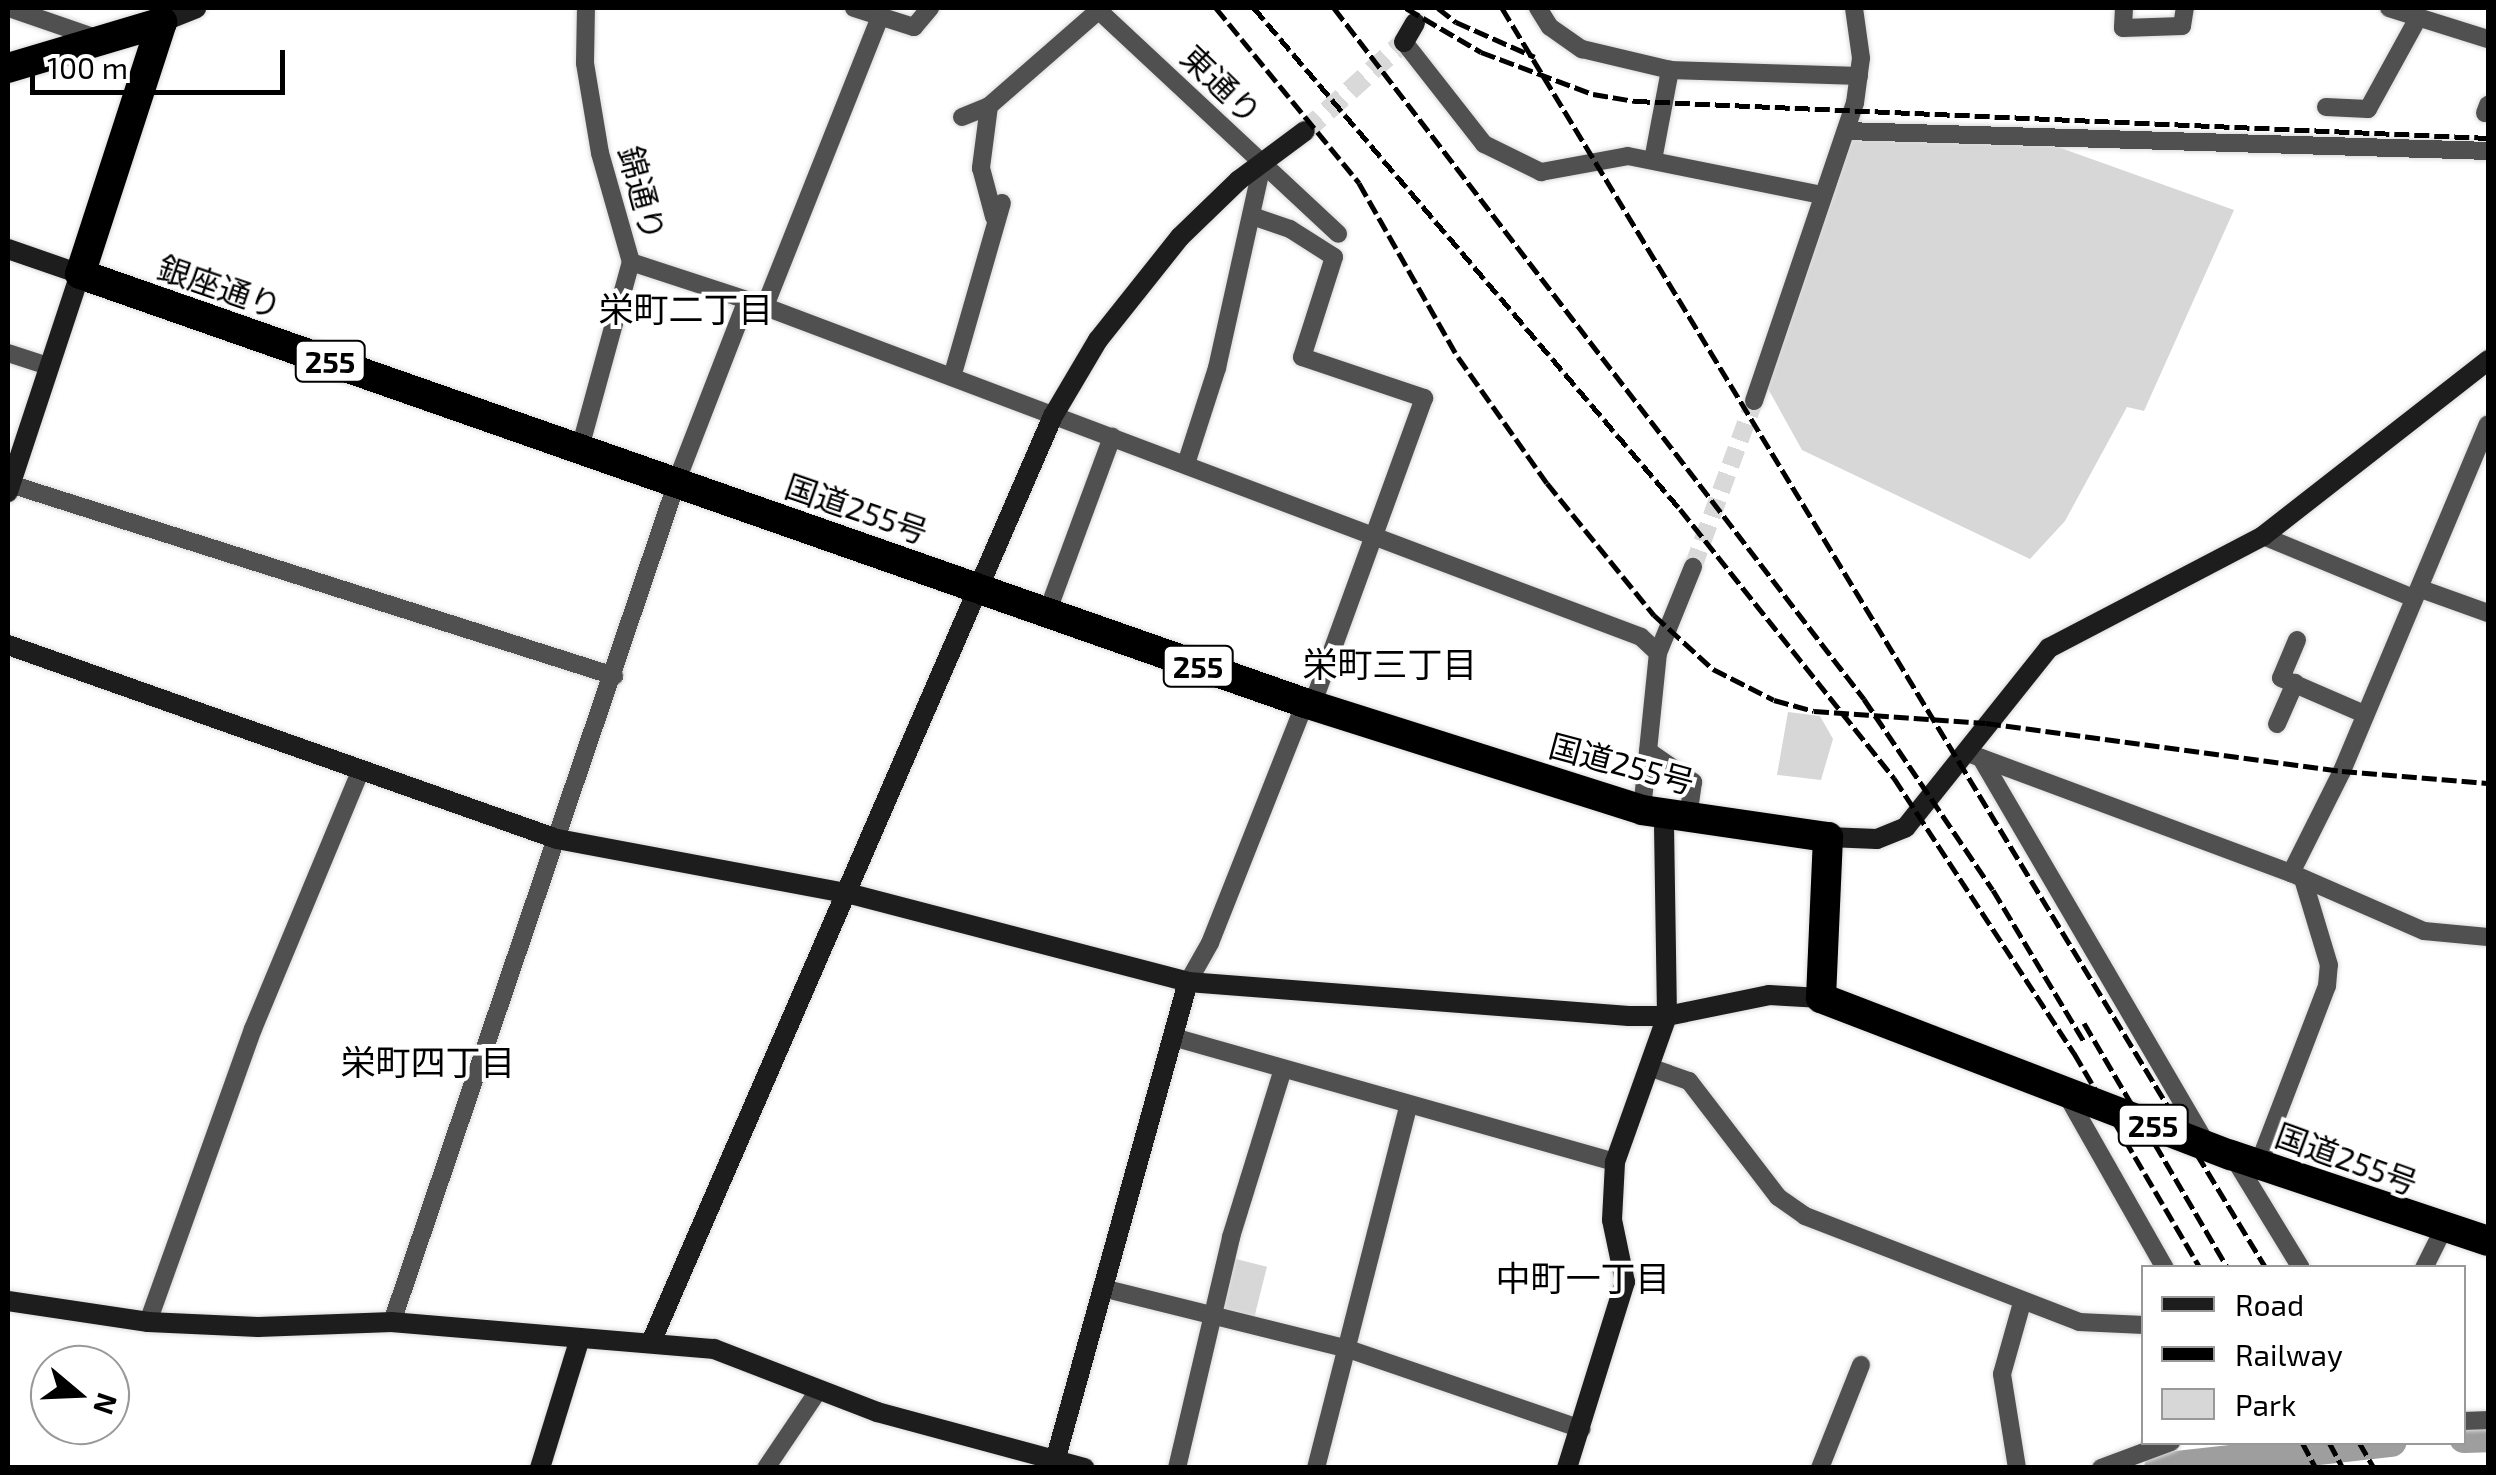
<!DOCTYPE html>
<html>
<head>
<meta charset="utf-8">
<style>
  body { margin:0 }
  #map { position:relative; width:2496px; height:1475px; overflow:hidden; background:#fff; font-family:"Exo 2","Noto Sans JP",sans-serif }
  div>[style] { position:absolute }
  .green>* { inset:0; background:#d7d7d7; transform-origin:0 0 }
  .river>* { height:30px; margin:-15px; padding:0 15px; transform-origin:15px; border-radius:15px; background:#9e9e9e }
  .street-tunnel>* { height:18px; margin-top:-9px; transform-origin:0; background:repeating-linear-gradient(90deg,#d9d9d9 0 18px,transparent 0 27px) }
  .secondary-tunnel>* { height:20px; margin-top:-10px; transform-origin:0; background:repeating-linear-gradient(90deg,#d9d9d9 0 20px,transparent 0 30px) }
  .roads { filter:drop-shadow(0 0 2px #dbdbdb) drop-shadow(0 0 2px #dbdbdb) }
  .street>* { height:18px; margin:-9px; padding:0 9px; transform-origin:9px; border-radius:9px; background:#505050 }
  .secondary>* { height:20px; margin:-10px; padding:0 10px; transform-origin:10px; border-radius:10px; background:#1d1d1d }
  .highway>* { height:30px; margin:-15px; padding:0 15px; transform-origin:15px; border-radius:15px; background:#000 }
  .rail>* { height:5px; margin-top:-2.5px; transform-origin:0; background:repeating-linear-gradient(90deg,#000 0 15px,transparent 0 20px) }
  span { translate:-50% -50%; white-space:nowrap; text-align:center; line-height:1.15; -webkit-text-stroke:8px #fff; paint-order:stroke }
  .shield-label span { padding:2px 8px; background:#fff; border:2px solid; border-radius:8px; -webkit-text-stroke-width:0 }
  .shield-label { font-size:30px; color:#000; font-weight:700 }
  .street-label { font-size:32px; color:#000 }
  .neighbourhood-label { font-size:35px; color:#000 }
  .frame { position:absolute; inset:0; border:10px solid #000; pointer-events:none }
  .legend { position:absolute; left:2141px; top:1265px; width:325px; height:180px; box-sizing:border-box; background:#fff; border:2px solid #999; margin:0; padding:12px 18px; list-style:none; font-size:30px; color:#000 }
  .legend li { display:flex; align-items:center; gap:20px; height:50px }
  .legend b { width:50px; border:2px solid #999 }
  .north { position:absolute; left:30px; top:1345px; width:100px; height:100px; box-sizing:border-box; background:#fff; border:2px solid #999; border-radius:50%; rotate:109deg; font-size:28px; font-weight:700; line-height:40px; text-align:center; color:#000 }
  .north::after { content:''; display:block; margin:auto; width:35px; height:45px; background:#000; clip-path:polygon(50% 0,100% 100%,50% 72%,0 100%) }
  .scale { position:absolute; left:30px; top:50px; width:255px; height:45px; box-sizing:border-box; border:5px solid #000; border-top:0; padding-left:12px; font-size:30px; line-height:35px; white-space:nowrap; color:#000; -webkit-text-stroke:8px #fff; paint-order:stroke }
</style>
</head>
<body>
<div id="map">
  <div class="green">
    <i style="clip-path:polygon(1850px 138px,2044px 142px,2234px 210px,2144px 411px,2127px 407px,2065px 521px,2030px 559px,1802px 450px,1766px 385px)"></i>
    <i style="clip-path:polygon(1788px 712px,1820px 716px,1833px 739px,1821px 780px,1777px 775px)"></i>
    <i style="left:1232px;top:1258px;width:36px;height:55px;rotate:14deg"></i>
  </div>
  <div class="river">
    <i style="left:2464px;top:1438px;width:24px;rotate:-2deg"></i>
    <i style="left:2159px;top:1468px;width:234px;rotate:-6.4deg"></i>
  </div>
  <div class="street-tunnel">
    <i style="left:1693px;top:567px;width:177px;rotate:-69.8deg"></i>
  </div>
  <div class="secondary-tunnel">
    <i style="left:1305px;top:131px;width:133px;rotate:-42deg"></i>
  </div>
  <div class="roads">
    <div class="street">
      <i style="left:9px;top:8px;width:92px;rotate:19deg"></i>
      <i style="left:854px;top:8px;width:63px;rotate:17.6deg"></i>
      <i style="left:914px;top:27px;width:25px;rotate:-50deg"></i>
      <i style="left:1096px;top:8px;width:331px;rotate:43deg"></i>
      <i style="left:1538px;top:8px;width:22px;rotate:58deg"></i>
      <i style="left:1550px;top:27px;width:39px;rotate:35deg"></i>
      <i style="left:1582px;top:49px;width:90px;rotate:13.4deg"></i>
      <i style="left:1670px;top:70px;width:189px;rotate:1.8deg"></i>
      <i style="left:2124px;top:8px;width:20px;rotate:93deg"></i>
      <i style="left:2123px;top:28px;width:59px;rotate:-1.9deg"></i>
      <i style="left:2182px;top:26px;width:18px;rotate:-81deg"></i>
      <i style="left:2389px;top:8px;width:104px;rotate:17.4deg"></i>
      <i style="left:1404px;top:42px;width:130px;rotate:51.9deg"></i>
      <i style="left:1484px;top:144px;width:64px;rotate:26.2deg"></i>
      <i style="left:1541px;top:172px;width:88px;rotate:-10.4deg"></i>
      <i style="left:1628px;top:156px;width:198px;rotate:11.4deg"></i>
      <i style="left:989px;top:106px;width:63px;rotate:97.4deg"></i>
      <i style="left:981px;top:168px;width:51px;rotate:75.1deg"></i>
      <i style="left:2326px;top:107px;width:42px;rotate:2.7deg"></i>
      <i style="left:2368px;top:109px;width:104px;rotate:-61.2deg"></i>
      <i style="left:2485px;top:113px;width:9px;rotate:-69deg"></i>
      <i style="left:962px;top:117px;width:29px;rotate:-22deg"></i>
      <i style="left:989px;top:106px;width:146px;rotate:-41.1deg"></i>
      <i style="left:1846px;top:131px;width:642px;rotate:1.78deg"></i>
      <i style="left:1653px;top:160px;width:92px;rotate:-79.3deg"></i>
      <i style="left:1255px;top:217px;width:37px;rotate:19deg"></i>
      <i style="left:1290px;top:229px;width:52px;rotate:32.5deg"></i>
      <i style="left:1334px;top:257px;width:105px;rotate:107.7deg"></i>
      <i style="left:1302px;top:357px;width:129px;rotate:18.6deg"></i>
      <i style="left:1424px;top:398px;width:328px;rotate:110deg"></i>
      <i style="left:631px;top:262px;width:122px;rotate:18.1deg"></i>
      <i style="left:765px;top:306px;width:311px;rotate:-68.3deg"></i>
      <i style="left:8px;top:353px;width:42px;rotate:18deg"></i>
      <i style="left:952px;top:377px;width:181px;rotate:-74deg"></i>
      <i style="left:1754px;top:401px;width:315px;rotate:-71.3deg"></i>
      <i style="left:1855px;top:103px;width:45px;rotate:-82.4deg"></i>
      <i style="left:1861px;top:58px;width:50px;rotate:-98deg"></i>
      <i style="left:580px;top:448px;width:193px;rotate:-74.7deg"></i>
      <i style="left:631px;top:262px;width:113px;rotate:-105.9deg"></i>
      <i style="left:600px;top:153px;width:91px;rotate:-99.5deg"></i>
      <i style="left:585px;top:63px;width:55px;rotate:-89deg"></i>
      <i style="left:1186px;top:464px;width:101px;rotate:-72.1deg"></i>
      <i style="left:1217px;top:368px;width:208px;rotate:-77.5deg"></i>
      <i style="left:10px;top:484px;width:634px;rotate:17.63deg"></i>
      <i style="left:2263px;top:536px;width:160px;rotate:22.4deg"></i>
      <i style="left:2421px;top:589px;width:71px;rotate:19.7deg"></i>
      <i style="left:1047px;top:613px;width:188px;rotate:-69.7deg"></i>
      <i style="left:2297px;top:640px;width:41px;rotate:112.8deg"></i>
      <i style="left:2281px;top:678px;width:90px;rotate:23.4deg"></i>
      <i style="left:2277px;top:724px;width:45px;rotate:-66.3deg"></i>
      <i style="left:1648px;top:751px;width:55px;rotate:34.6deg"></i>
      <i style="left:1693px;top:782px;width:36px;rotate:98deg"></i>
      <i style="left:1968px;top:753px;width:345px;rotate:20.4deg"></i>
      <i style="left:2291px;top:873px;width:145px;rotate:23.6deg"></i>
      <i style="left:2424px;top:931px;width:64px;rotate:5.4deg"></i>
      <i style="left:1981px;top:758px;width:450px;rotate:59.7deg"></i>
      <i style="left:1642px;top:810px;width:158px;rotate:-84.2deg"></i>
      <i style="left:1658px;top:653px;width:93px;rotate:-67.9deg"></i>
      <i style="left:2291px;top:873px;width:114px;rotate:-63.4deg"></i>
      <i style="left:2342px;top:771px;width:376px;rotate:-67.2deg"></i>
      <i style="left:1188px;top:982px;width:45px;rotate:-60.6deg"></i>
      <i style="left:1210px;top:943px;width:258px;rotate:-68.4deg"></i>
      <i style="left:1173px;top:1037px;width:459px;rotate:15.8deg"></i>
      <i style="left:1649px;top:1067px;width:42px;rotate:19.3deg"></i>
      <i style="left:1689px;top:1081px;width:146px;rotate:52.5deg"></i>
      <i style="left:1778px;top:1197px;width:33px;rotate:35deg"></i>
      <i style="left:1805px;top:1216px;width:294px;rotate:21.1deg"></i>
      <i style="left:2079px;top:1322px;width:65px;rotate:2.6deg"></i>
      <i style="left:2066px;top:1094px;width:200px;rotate:60.4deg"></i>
      <i style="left:2232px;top:1155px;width:132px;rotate:58.6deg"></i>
      <i style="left:2259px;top:1163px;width:190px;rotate:-69deg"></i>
      <i style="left:2327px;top:986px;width:21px;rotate:-85deg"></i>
      <i style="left:2329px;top:965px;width:90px;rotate:-106.8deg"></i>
      <i style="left:2424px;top:1268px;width:42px;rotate:-63.4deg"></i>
      <i style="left:1102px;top:1288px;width:250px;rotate:13.9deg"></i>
      <i style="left:1345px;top:1348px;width:250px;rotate:18.9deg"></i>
      <i style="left:148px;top:1322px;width:311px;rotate:-70.3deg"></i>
      <i style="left:253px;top:1029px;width:278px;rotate:-67.4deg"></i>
      <i style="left:392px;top:1322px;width:900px;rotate:-71.26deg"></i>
      <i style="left:681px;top:470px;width:182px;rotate:-68.8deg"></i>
      <i style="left:747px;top:300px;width:955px;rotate:20.65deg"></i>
      <i style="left:1641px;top:637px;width:23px;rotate:43deg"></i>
      <i style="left:2464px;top:1421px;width:24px;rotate:-2deg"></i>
      <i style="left:766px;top:1468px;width:93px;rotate:-56deg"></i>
      <i style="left:1177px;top:1468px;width:237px;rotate:-76.8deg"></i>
      <i style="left:1231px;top:1237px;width:176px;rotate:-72.8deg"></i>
      <i style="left:1316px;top:1468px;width:374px;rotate:-75.7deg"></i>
      <i style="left:1820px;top:1468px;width:111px;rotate:-68.3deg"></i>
      <i style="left:2017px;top:1468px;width:95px;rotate:-99.1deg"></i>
      <i style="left:2002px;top:1374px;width:74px;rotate:-74.3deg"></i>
      <i style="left:2101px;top:1468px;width:75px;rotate:-20.4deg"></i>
    </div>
    <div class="secondary">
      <i style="left:162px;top:22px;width:37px;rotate:-22deg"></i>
      <i style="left:1404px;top:42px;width:22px;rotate:-60deg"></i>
      <i style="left:8px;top:249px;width:76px;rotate:19.1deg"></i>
      <i style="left:80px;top:274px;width:230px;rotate:108.3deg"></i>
      <i style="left:8px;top:645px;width:582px;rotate:19.46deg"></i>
      <i style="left:557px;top:839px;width:299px;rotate:10.6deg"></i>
      <i style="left:851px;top:894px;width:348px;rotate:14.6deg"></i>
      <i style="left:1188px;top:982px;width:442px;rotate:4.4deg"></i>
      <i style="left:1629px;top:1016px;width:38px"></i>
      <i style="left:1667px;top:1016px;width:104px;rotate:-11.6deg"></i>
      <i style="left:1769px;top:995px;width:52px;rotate:3.3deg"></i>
      <i style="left:1828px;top:837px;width:49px;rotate:2.3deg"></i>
      <i style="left:1877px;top:839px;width:31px;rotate:-22deg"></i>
      <i style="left:1906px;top:827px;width:229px;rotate:-51.4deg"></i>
      <i style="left:2049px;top:648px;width:242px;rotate:-27.6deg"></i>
      <i style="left:2263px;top:536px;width:286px;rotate:-38deg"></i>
      <i style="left:8px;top:1301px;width:142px;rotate:8.5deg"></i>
      <i style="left:148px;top:1322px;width:110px;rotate:2.6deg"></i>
      <i style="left:258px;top:1327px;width:134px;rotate:-2.1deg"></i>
      <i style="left:392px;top:1322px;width:323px;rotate:4.8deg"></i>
      <i style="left:714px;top:1349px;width:175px;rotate:21.1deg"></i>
      <i style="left:877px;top:1412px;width:215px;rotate:15.1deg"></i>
      <i style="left:652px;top:1340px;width:1007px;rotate:-66.54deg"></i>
      <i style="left:1053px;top:416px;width:88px;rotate:-59.4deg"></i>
      <i style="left:1098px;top:340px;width:132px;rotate:-51.5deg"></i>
      <i style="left:1180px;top:237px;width:82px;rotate:-44deg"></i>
      <i style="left:1239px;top:180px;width:82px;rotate:-36.6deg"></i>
      <i style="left:540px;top:1468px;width:133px;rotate:-72.9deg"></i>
      <i style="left:1053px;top:1468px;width:504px;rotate:-74.48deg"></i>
      <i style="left:1567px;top:1468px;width:195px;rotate:-72.7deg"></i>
      <i style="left:1625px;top:1282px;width:63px;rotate:-101.8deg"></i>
      <i style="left:1612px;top:1220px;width:58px;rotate:-87deg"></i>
      <i style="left:1615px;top:1162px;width:155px;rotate:-70.4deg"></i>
      <i style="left:1667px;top:1016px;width:202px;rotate:-90.9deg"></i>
    </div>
    <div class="highway">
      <i style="left:162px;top:22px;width:265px;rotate:108deg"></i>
      <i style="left:80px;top:274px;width:1298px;rotate:19.3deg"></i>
      <i style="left:1305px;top:703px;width:354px;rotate:17.6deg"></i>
      <i style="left:1642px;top:810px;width:188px;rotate:8.3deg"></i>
      <i style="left:1828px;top:837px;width:161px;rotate:92.5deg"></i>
      <i style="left:1821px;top:998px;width:439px;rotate:21deg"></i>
      <i style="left:2231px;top:1155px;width:271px;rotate:18.5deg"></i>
      <i style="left:8px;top:68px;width:161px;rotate:-16.6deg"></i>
    </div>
  </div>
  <div class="rail">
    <i style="left:1216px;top:8px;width:226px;rotate:50.7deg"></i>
    <i style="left:1359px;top:183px;width:200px;rotate:60.4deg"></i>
    <i style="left:1458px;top:357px;width:154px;rotate:54.8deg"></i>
    <i style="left:1547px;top:483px;width:170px;rotate:51deg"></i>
    <i style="left:1654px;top:615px;width:80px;rotate:42.5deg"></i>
    <i style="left:1713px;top:669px;width:68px;rotate:26.9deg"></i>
    <i style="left:1774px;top:700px;width:41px;rotate:15.4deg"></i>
    <i style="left:1814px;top:711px;width:172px;rotate:4deg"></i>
    <i style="left:1986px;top:723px;width:359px;rotate:7.7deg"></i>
    <i style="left:2342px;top:771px;width:146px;rotate:4.7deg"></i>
    <i style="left:1254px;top:8px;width:658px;rotate:49.63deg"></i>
    <i style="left:1680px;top:509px;width:344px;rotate:51.5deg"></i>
    <i style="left:1894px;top:778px;width:329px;rotate:56.8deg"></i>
    <i style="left:2074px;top:1053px;width:249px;rotate:59.6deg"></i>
    <i style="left:1334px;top:8px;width:871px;rotate:52.51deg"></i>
    <i style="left:1864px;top:699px;width:230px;rotate:56deg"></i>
    <i style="left:1993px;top:890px;width:179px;rotate:59deg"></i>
    <i style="left:1406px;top:8px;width:87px;rotate:30.4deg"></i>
    <i style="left:1481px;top:52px;width:120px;rotate:20.6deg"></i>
    <i style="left:1593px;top:94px;width:43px;rotate:9.5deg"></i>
    <i style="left:1635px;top:101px;width:854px;rotate:2.48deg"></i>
    <i style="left:1438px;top:8px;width:23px;rotate:38deg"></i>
    <i style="left:1456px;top:22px;width:86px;rotate:23.9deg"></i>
    <i style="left:1502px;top:8px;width:1474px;rotate:58.77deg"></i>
    <i style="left:2084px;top:1023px;width:284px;rotate:59.6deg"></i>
    <i style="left:2302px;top:1442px;width:30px;rotate:62deg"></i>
    <i style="left:2329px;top:1442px;width:30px;rotate:62deg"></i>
    <i style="left:2359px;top:1442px;width:30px;rotate:60deg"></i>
  </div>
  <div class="shield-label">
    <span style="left:330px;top:361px">255</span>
    <span style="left:1198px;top:666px">255</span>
    <span style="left:2153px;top:1125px">255</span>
  </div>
  <div class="street-label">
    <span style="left:1222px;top:84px;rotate:44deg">東通り</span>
    <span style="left:643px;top:193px;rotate:75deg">錦通り</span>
    <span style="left:220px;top:286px;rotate:19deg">銀座通り</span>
    <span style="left:857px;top:508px;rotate:19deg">国道255号</span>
    <span style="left:1622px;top:763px;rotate:15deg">国道255号</span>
    <span style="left:2347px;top:1158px;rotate:20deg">国道255号</span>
  </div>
  <div class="neighbourhood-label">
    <span style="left:686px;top:308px">栄町二丁目</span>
    <span style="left:1390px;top:663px">栄町三丁目</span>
    <span style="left:428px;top:1061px">栄町四丁目</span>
    <span style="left:1583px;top:1277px">中町一丁目</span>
  </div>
  <div class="frame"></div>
  <ul class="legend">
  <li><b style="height:12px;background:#1d1d1d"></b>Road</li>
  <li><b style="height:12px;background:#000"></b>Railway</li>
  <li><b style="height:28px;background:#d7d7d7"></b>Park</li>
  </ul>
  <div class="north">N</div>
  <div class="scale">100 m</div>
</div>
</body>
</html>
